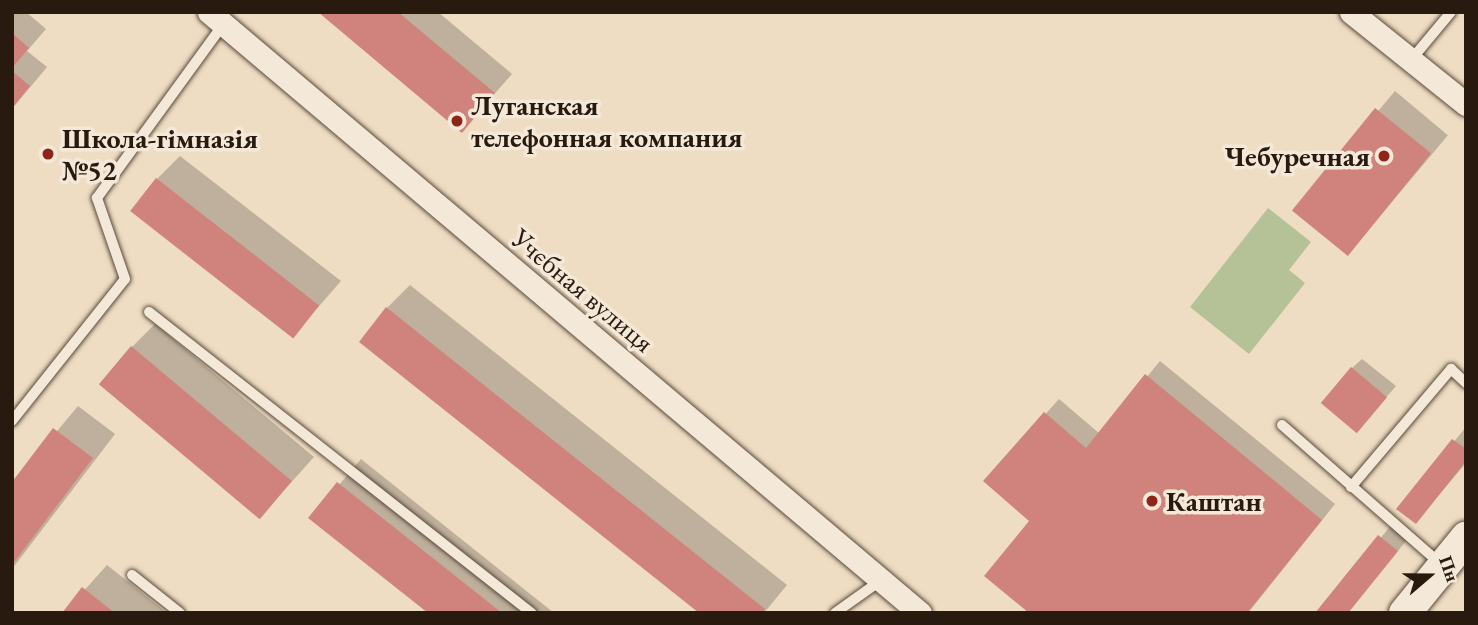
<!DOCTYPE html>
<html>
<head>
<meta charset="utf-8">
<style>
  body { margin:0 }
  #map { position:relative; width:1478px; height:625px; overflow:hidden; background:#eedcc3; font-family:"EB Garamond",serif }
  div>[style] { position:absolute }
  .green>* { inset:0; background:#b5c196 }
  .shadow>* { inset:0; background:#0003; transform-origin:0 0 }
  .building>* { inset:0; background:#d0837c; transform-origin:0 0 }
  .roads { filter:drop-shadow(0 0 2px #5a4a3c) drop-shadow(0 0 2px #5a4a3c) }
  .lane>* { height:10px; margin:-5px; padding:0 5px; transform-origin:5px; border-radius:5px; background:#f4e8d8 }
  .street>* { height:23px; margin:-11.5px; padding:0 11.5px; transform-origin:11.5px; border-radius:11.5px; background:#f4e8d8 }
  .secondary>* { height:32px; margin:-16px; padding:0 16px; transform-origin:16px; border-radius:16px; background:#f4e8d8 }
  .dots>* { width:19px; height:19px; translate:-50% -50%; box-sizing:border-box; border:4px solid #f4e8d8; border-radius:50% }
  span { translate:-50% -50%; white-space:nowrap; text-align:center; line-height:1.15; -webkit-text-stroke:7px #f4e8d8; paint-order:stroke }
  .poi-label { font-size:28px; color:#281a0f; font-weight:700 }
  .left { translate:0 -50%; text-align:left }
  .right { translate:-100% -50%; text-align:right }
  .street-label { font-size:28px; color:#281a0f }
  .frame { position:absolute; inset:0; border:14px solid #281a0f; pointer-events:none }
  .north { position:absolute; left:1394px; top:541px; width:70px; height:70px; -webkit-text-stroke:5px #f4e8d8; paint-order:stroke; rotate:70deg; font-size:19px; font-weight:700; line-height:28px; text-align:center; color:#281a0f }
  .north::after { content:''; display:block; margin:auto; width:24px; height:32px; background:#281a0f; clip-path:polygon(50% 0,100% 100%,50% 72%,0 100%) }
</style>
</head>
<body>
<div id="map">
  <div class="green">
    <i style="clip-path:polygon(1268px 208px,1311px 242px,1289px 270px,1305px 283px,1249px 354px,1190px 307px)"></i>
  </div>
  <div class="shadow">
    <i style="clip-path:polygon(12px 12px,26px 12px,46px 29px,27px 51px,47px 67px,12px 109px)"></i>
    <i style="clip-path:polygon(320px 12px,438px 12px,512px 74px,462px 131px)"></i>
    <i style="left:1395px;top:91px;width:69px;height:155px;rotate:40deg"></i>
    <i style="clip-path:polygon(180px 156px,341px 281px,293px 336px,157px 179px)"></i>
    <i style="clip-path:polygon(410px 285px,787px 585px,764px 613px,702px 613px,387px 308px)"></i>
    <i style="clip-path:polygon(155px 324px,314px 457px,260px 517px,132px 347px)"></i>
    <i style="clip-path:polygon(1362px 359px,1396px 386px,1357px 431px,1352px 368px)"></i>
    <i style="clip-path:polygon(1160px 361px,1335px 504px,1248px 613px,1032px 613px,1031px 521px,985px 481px,1059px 399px,1100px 434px)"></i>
    <i style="clip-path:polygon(78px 406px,115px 434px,12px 569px,12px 485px)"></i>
    <i style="clip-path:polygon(1466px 427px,1466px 463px,1416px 522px,1399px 509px)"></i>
    <i style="clip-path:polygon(361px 459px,554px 613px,431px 613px,311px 518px)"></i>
    <i style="clip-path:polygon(1394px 522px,1410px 536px,1348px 613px,1317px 613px)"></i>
    <i style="clip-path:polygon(107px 565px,167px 613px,64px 613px)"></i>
  </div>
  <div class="building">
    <i style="clip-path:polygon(318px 12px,398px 12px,495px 93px,462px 133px)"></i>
    <i style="clip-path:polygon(12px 33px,29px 48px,12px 68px)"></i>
    <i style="clip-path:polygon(12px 71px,30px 86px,12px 108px)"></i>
    <i style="left:1375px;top:108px;width:72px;height:132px;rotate:39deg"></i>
    <i style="left:156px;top:178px;width:207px;height:42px;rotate:38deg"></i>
    <i style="clip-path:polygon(386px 307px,765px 609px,762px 613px,699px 613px,359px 342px)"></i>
    <i style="left:131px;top:346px;width:210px;height:50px;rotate:40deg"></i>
    <i style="left:1351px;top:367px;width:47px;height:47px;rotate:40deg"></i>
    <i style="clip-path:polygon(1145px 374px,1322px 520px,1247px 613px,1029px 613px,984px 576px,1029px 521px,983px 481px,1044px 412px,1086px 448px)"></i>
    <i style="clip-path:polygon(53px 428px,93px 458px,12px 565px,12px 482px)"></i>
    <i style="clip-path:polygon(1452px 439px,1466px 449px,1466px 461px,1416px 524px,1396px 509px)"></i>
    <i style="clip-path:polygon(337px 482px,502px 613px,428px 613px,308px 518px)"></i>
    <i style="clip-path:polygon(1378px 535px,1398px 551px,1348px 613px,1315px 613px)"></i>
    <i style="clip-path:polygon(82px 587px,115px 613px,62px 613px)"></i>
  </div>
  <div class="roads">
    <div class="lane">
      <i style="left:1411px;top:60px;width:62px;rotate:-50.2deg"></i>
      <i style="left:149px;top:312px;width:487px;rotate:38.2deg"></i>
      <i style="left:12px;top:421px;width:181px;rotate:-51.5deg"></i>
      <i style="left:125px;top:279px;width:86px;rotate:-109.1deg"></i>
      <i style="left:97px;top:198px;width:216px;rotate:-54deg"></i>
      <i style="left:1282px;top:425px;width:211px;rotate:41.2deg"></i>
      <i style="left:1351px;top:487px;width:155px;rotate:-49.7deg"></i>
      <i style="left:1451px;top:369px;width:21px;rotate:43deg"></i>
      <i style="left:132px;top:575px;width:61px;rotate:38.4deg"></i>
      <i style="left:835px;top:613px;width:55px;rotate:-35.4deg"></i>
    </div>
    <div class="street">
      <i style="left:209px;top:12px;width:931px;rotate:40.21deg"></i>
      <i style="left:1351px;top:12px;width:147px;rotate:38.7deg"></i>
    </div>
    <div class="secondary">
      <i style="left:1405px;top:613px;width:97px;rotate:-50.9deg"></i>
    </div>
  </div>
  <div class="dots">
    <i style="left:457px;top:121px;background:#8f2418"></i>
    <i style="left:48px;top:154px;background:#8f2418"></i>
    <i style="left:1384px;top:156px;background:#8f2418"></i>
    <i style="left:1152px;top:501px;background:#8f2418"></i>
  </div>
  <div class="poi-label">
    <span class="left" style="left:471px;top:121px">Луганская<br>телефонная компания</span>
    <span class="left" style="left:62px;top:154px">Школа-гімназія<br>№52</span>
    <span class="right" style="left:1370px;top:156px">Чебуречная</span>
    <span class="left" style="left:1166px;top:501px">Каштан</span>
  </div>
  <div class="street-label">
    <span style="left:583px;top:290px;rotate:40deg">Учєбная вулиця</span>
  </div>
  <div class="frame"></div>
  <div class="north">Пн</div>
</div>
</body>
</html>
